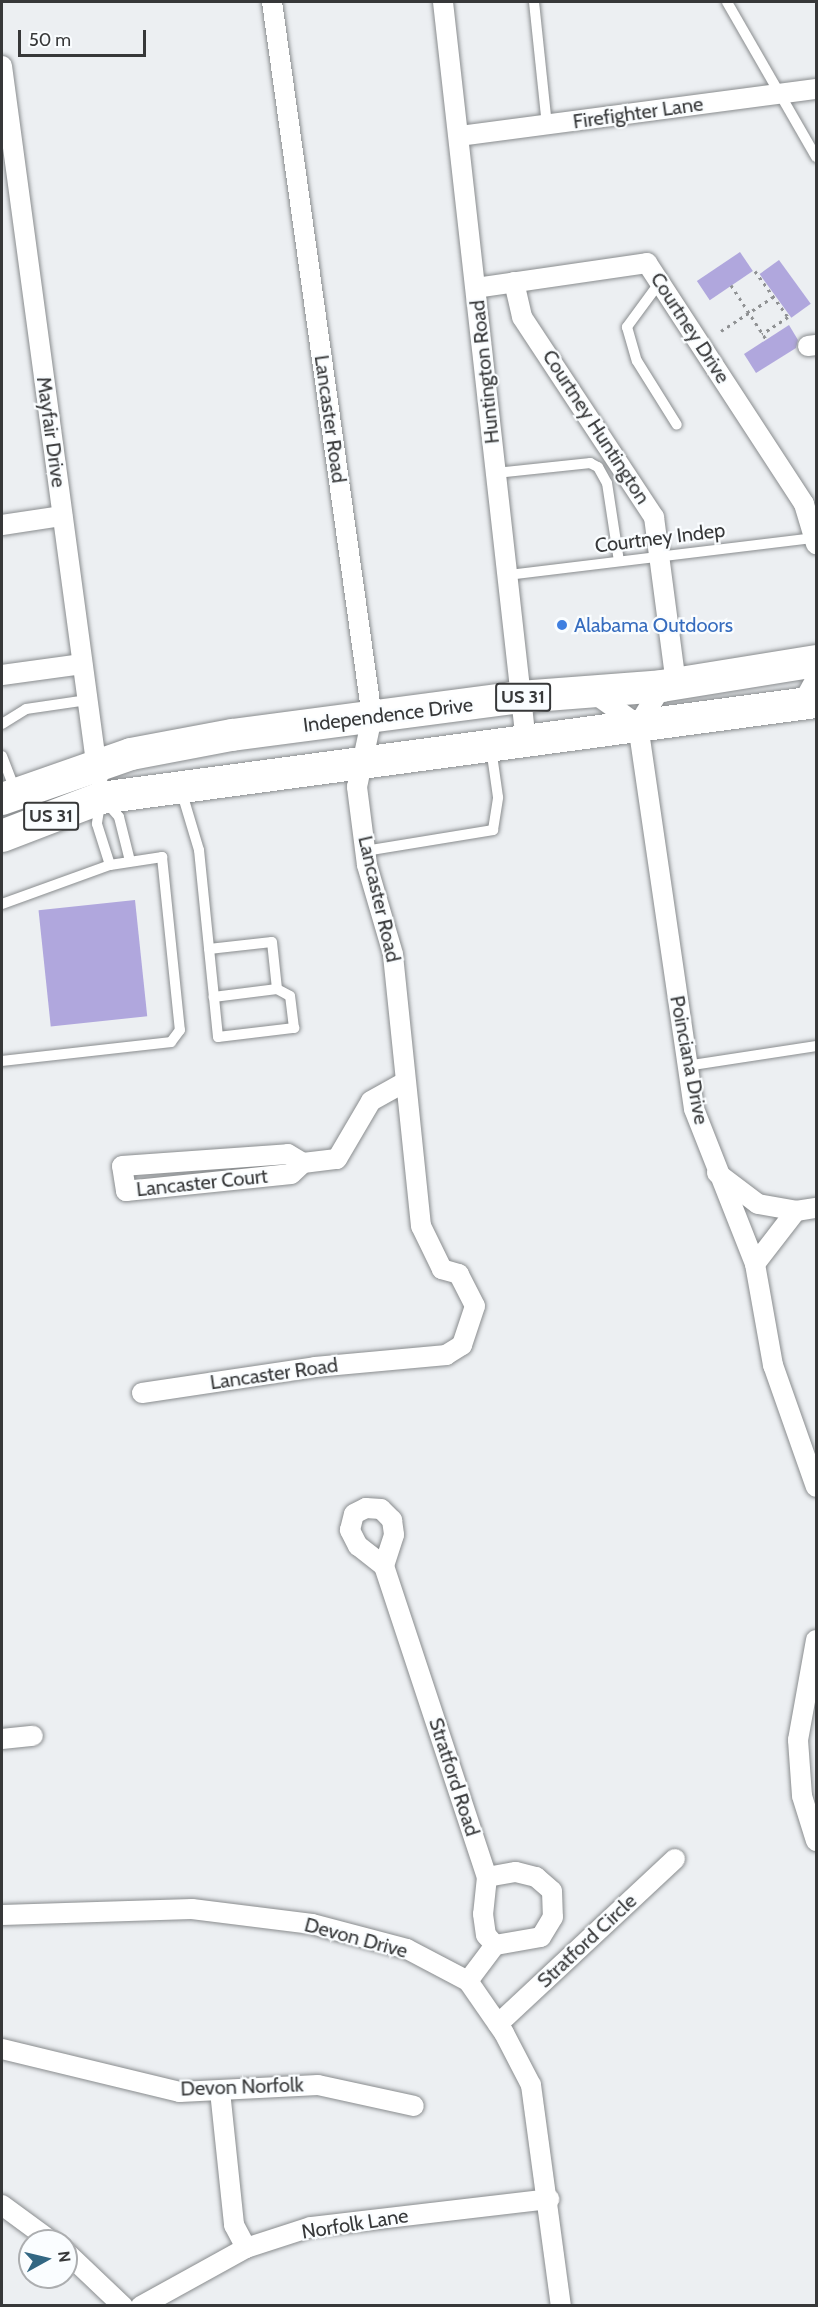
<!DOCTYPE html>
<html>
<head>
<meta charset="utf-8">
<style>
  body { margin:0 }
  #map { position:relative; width:818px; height:2307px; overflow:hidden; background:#eceff2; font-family:Cabin,sans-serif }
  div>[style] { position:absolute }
  .building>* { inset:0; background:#b0a7dd; transform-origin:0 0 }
  .path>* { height:3px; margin-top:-1.5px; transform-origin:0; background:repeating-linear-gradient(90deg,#8f9193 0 3px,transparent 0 7.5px) }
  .roads { filter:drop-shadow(0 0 2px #898c8e) drop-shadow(0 0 2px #898c8e) }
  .service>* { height:10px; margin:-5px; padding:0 5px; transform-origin:5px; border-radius:5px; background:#fff }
  .minor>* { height:20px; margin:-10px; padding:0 10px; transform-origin:10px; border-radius:10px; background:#fff }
  .primary>* { height:32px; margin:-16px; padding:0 16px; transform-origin:16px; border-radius:16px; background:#fff }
  .dots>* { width:16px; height:16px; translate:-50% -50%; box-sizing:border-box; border:3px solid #fafdff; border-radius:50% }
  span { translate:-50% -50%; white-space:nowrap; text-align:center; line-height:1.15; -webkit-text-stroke:4.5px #fafdff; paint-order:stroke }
  .shield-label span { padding:2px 4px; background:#fafdff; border:2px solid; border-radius:4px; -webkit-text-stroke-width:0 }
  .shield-label { font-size:18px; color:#373839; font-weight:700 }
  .street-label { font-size:20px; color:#373839 }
  .shop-label { font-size:20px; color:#366cbe }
  .left { translate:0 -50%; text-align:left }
  .frame { position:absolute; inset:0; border:3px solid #373839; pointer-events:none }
  .north { position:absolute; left:18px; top:2229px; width:60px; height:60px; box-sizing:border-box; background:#fafdff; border:2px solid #acaeb0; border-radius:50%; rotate:82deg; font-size:16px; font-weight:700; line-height:24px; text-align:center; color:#373839 }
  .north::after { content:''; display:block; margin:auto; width:21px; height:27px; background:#326783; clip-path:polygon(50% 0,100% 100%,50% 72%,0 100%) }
  .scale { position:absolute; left:18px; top:30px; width:128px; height:27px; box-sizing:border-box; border:3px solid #373839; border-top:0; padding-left:8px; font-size:18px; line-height:21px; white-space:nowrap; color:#373839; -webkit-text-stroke:4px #fafdff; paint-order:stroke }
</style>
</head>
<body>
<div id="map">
  <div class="building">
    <i style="left:740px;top:252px;width:23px;height:52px;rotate:56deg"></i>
    <i style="left:779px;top:260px;width:54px;height:24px;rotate:54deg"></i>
    <i style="clip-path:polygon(789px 325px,798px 340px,796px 348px,756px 373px,744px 354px)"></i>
    <i style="left:135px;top:900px;width:117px;height:97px;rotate:84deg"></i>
  </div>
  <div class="path">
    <i style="left:755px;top:271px;width:57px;rotate:54.3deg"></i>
    <i style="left:788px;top:317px;width:31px;rotate:147deg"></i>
    <i style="left:731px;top:285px;width:64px;rotate:57.1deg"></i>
    <i style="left:721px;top:331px;width:62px;rotate:-33.2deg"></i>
  </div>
  <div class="roads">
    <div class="service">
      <i style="left:534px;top:2px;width:124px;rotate:84deg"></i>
      <i style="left:727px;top:2px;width:179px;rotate:60.1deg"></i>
      <i style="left:660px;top:282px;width:56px;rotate:126.3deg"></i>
      <i style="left:627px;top:327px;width:35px;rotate:74deg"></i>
      <i style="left:637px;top:361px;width:75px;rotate:58deg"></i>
      <i style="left:496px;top:473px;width:95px;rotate:-6.1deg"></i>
      <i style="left:590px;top:463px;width:9px;rotate:27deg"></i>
      <i style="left:598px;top:467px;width:18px;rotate:61deg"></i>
      <i style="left:607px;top:483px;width:79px;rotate:81.3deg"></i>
      <i style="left:508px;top:575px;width:310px;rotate:-6.9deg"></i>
      <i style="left:2px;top:724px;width:28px;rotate:-32deg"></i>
      <i style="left:26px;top:709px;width:62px;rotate:-8.4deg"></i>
      <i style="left:2px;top:756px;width:36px;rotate:69deg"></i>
      <i style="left:181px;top:790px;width:63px;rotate:73.3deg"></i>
      <i style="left:199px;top:850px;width:188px;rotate:84.2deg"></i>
      <i style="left:218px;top:1037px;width:77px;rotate:-6.8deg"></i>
      <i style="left:294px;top:1028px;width:32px;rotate:-97deg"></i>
      <i style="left:290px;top:996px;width:15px;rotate:-152deg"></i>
      <i style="left:277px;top:989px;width:64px;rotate:172.8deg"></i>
      <i style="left:106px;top:802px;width:20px;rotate:49deg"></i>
      <i style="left:119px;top:817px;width:45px;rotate:76deg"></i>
      <i style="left:100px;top:804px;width:20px;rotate:99deg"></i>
      <i style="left:97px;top:824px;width:43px;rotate:72.4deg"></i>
      <i style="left:365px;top:851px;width:130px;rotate:-9.3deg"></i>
      <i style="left:493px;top:830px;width:33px;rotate:-81deg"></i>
      <i style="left:498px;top:797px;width:49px;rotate:-98.1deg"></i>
      <i style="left:2px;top:904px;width:115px;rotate:-19.9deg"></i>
      <i style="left:110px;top:865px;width:53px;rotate:-8.7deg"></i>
      <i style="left:162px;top:857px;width:174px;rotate:84.1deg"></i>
      <i style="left:180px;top:1030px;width:15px;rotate:127deg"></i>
      <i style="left:171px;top:1042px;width:170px;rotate:173.6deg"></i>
      <i style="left:209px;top:949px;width:63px;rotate:-6.3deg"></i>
      <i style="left:272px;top:942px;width:47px;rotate:83.9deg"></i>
      <i style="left:686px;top:1066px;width:132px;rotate:-8.7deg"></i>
    </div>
    <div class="minor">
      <i style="left:443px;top:2px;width:745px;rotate:83.6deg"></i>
      <i style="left:2px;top:66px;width:717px;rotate:82.31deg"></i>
      <i style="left:459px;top:136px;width:360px;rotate:-7.5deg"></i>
      <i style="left:514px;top:282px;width:36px;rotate:77deg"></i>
      <i style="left:522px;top:317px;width:240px;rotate:56.6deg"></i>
      <i style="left:654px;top:517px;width:168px;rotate:82.5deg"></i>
      <i style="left:476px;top:288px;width:173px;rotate:-8.3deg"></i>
      <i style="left:647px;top:263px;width:288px;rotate:56.9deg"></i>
      <i style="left:804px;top:504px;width:42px;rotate:73.3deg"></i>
      <i style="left:808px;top:346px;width:8px;rotate:-7deg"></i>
      <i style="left:2px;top:525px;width:61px;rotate:-8.5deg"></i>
      <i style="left:2px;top:675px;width:81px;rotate:-7.8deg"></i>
      <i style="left:662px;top:686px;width:46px;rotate:121.6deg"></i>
      <i style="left:638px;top:725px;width:388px;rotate:81.7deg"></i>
      <i style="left:694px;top:1109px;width:167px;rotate:68.5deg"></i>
      <i style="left:755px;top:1264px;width:103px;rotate:79.9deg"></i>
      <i style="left:773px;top:1365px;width:129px;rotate:70.6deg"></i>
      <i style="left:591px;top:691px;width:58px;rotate:35.9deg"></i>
      <i style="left:802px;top:704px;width:29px;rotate:-61deg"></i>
      <i style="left:303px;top:1163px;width:16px;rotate:137deg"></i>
      <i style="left:291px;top:1174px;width:166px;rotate:174.1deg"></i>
      <i style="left:126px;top:1191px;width:25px;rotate:-99deg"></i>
      <i style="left:122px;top:1166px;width:166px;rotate:-4.1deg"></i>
      <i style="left:288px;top:1154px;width:17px;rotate:31deg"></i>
      <i style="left:303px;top:1163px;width:34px;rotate:-7deg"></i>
      <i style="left:337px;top:1159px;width:67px;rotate:-59.6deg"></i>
      <i style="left:371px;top:1101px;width:39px;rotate:-29deg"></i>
      <i style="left:717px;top:1173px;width:51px;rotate:37.1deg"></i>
      <i style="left:758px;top:1204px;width:39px;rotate:10deg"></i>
      <i style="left:755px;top:1264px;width:67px;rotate:-52.3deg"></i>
      <i style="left:796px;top:1211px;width:20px;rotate:-9deg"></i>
      <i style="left:142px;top:1393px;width:175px;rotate:-8.5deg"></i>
      <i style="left:315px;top:1367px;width:132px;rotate:-5.2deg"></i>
      <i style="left:446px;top:1355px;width:19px;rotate:-32deg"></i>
      <i style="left:462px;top:1345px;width:41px;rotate:-71.6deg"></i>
      <i style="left:475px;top:1306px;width:36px;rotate:-117deg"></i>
      <i style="left:459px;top:1274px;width:18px;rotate:-164deg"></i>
      <i style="left:442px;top:1269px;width:48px;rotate:-116deg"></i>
      <i style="left:421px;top:1226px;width:273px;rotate:-95.9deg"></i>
      <i style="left:393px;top:954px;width:93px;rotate:-106.3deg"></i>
      <i style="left:367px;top:865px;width:79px;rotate:-97.3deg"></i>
      <i style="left:357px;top:787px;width:72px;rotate:-77.9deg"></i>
      <i style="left:372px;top:717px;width:722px;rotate:-97.96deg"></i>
      <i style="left:366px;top:1508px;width:15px;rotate:4deg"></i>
      <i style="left:381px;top:1509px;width:16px;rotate:45deg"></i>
      <i style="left:392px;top:1520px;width:15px;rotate:82deg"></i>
      <i style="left:394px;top:1535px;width:33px;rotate:108deg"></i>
      <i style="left:384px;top:1566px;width:33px;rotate:-142deg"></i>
      <i style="left:358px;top:1546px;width:18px;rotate:-117deg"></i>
      <i style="left:350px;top:1530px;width:16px;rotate:-76deg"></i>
      <i style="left:354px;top:1514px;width:13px;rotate:-27deg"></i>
      <i style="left:384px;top:1566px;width:328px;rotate:71.7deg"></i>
      <i style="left:487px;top:1877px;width:37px;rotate:96deg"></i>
      <i style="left:483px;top:1914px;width:21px;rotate:82deg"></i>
      <i style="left:486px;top:1935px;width:13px;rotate:48deg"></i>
      <i style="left:816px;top:1640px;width:102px;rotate:100.2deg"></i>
      <i style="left:798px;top:1740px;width:56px;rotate:85.9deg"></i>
      <i style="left:802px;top:1796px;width:47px;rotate:72.7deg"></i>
      <i style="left:2px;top:1739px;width:31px;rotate:-6deg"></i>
      <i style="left:487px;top:1877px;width:29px;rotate:-10deg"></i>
      <i style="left:516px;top:1872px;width:21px;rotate:14deg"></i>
      <i style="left:536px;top:1877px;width:21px;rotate:41deg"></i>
      <i style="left:552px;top:1891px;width:26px;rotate:88deg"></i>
      <i style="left:553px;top:1917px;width:23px;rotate:121deg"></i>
      <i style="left:541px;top:1937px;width:47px;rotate:170.1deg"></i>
      <i style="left:2px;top:1915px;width:190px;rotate:-1.8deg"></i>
      <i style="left:192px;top:1909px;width:121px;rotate:7.1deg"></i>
      <i style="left:312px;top:1924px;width:98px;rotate:14.7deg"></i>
      <i style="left:407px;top:1949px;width:69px;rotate:27.7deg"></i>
      <i style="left:468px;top:1981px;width:63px;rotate:55.3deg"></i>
      <i style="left:504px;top:2033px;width:59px;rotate:62.6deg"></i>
      <i style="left:531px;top:2085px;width:223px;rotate:82.3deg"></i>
      <i style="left:468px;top:1981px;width:45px;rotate:-53.1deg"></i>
      <i style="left:498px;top:2024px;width:242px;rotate:-43deg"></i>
      <i style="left:2px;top:2049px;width:183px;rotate:13.6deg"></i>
      <i style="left:180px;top:2092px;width:138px;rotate:-2.9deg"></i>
      <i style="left:318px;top:2085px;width:98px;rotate:12.3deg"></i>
      <i style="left:220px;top:2091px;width:135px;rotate:84deg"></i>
      <i style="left:234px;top:2225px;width:26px;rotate:62deg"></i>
      <i style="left:2px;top:2205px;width:61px;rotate:36.3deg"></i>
      <i style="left:66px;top:2252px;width:79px;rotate:43.5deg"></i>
      <i style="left:141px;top:2306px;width:120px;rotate:-28.9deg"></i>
      <i style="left:246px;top:2248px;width:68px;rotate:-17.9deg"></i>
      <i style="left:311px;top:2227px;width:240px;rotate:-6.7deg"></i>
    </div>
    <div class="primary">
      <i style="left:2px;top:799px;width:137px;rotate:-19.2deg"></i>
      <i style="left:131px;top:754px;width:103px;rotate:-10.7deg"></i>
      <i style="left:232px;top:735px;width:290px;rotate:-7.5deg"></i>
      <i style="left:520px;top:697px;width:142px;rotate:-4.4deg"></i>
      <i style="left:662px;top:686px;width:156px;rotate:-9.2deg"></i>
      <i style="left:2px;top:836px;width:106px;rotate:-21deg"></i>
      <i style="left:101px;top:798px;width:721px;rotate:-7.65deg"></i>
    </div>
  </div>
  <div class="dots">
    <i style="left:562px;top:625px;background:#3f7fe0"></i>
  </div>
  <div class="shield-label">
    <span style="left:523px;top:697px">US 31</span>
    <span style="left:51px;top:816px">US 31</span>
  </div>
  <div class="street-label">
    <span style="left:638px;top:113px;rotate:-8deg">Firefighter Lane</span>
    <span style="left:690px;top:328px;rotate:57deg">Courtney Drive</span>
    <span style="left:485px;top:372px;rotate:-96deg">Huntington Road</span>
    <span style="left:330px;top:419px;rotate:82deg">Lancaster Road</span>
    <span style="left:596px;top:427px;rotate:57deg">Courtney Huntington</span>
    <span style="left:51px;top:432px;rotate:82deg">Mayfair Drive</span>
    <span style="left:660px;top:538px;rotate:-7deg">Courtney Indep</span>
    <span style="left:388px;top:715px;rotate:-7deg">Independence Drive</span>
    <span style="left:379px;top:899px;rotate:77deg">Lancaster Road</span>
    <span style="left:689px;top:1060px;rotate:79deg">Poinciana Drive</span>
    <span style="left:202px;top:1183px;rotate:-6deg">Lancaster Court</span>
    <span style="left:274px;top:1374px;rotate:-8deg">Lancaster Road</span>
    <span style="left:454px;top:1777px;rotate:72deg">Stratford Road</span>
    <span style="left:356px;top:1938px;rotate:15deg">Devon Drive</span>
    <span style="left:587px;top:1941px;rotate:-43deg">Stratford Circle</span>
    <span style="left:242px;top:2087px;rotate:-2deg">Devon Norfolk</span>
    <span style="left:355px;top:2224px;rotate:-9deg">Norfolk Lane</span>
  </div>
  <div class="shop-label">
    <span class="left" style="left:574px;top:625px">Alabama Outdoors</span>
  </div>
  <div class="frame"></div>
  <div class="north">N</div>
  <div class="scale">50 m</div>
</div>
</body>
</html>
